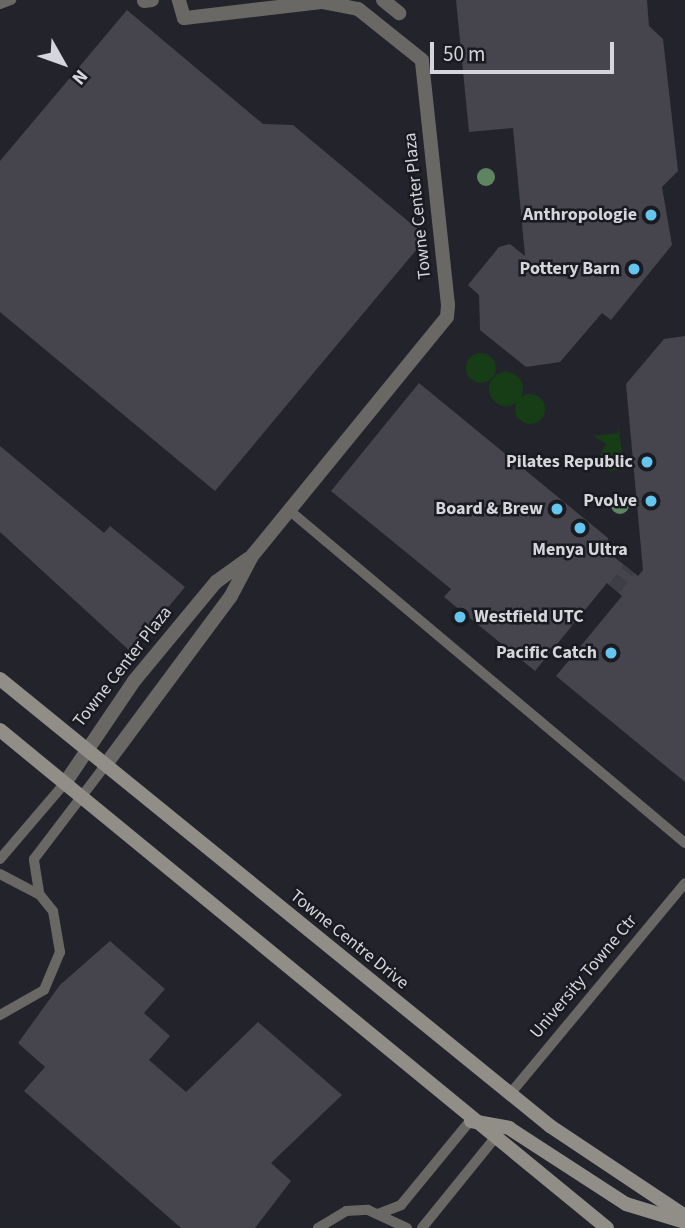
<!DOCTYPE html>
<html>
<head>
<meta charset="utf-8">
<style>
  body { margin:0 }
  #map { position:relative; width:685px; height:1228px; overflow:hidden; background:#23242b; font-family:"Source Sans 3",sans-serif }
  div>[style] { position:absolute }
  .green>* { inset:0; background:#173d17 }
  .round { border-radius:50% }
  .building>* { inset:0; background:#46444c }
  .pedestrian-tunnel>* { height:14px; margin-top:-7px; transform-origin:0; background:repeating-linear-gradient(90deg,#3e3f45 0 14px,transparent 0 21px) }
  .service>* { height:10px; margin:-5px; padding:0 5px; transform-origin:5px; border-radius:5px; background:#6a6864 }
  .pedestrian>* { height:14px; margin:-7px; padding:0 7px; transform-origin:7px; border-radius:7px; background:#6a6864 }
  .minor>* { height:14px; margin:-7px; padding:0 7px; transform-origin:7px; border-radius:7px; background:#6a6864 }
  .secondary>* { height:14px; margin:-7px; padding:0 7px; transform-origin:7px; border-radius:7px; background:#918e88 }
  .trees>* { width:18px; height:18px; margin:-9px; border-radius:50%; background:#5e8460 }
  .dots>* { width:19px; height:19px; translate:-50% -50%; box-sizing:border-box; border:4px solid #1a1b21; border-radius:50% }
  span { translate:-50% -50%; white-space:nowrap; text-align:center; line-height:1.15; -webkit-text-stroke:5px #1a1b21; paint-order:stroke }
  .street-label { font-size:18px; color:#d5d6db }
  .poi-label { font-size:18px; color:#d5d6db; font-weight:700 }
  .right { translate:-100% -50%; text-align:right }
  .left { translate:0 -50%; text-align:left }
  .north { position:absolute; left:28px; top:28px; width:70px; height:70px; -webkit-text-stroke:5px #1a1b21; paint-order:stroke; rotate:130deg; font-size:19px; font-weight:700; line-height:28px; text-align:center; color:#d5d6db }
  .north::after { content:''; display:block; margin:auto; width:24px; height:32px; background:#d5d6db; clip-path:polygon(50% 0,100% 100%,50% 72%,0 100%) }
  .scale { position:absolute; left:430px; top:42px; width:184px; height:32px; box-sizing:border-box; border:4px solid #d5d6db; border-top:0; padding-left:9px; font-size:21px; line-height:24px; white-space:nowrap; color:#d5d6db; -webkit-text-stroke:5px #1a1b21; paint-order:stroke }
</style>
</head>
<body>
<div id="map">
  <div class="green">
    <i class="round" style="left:466px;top:353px;width:30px;height:30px"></i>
    <i class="round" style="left:489px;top:372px;width:34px;height:34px"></i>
    <i class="round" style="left:515px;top:394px;width:30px;height:30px"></i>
    <i style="clip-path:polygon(618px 426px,625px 469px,608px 471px,607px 460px,616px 457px,599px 458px,606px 444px,594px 436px,618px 433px)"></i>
  </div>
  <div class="building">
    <i style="clip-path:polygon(456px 0,647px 0,649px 26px,663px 39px,678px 171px,662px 187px,672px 245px,611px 320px,602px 313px,560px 362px,526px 367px,480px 330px,479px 295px,468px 285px,499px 247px,510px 244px,525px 256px,513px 128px,469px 132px)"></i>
    <i style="clip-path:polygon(127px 10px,263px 124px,293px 125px,427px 237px,215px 491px,0 312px,0 161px)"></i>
    <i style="clip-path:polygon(685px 336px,685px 782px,556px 676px,622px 596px,607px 583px,535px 671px,444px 597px,451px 589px,331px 491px,419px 383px,608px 538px,609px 553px,638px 576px,643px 570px,626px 384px,664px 339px)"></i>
    <i style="clip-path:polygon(0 446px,104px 533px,110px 526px,185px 587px,131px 652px,0 532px)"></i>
    <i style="clip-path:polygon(110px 941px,165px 989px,144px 1013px,170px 1036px,149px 1060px,186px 1092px,258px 1022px,342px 1095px,271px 1163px,291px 1181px,255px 1228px,181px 1228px,24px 1091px,45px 1067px,18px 1043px,60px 985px)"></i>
  </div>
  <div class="pedestrian-tunnel">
    <i style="left:614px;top:589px;width:25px;rotate:-53deg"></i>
  </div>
  <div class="service">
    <i style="left:0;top:4px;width:12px;rotate:-20deg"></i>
    <i style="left:290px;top:511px;width:516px;rotate:40.05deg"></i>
    <i style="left:0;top:859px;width:100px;rotate:-49.5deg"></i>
    <i style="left:0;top:874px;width:45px;rotate:27.7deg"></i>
    <i style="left:40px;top:895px;width:21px;rotate:51deg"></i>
    <i style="left:53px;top:911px;width:42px;rotate:80.3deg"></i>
    <i style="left:60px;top:952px;width:41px;rotate:112.8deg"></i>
    <i style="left:44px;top:990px;width:51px;rotate:150.4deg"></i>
    <i style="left:39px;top:892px;width:33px;rotate:-99deg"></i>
    <i style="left:34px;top:859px;width:116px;rotate:-52.7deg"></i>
    <i style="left:510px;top:1094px;width:274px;rotate:-50.3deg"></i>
    <i style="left:378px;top:1214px;width:25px;rotate:-21deg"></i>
    <i style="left:401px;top:1205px;width:109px;rotate:-50.6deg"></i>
    <i style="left:318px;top:1228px;width:33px;rotate:-31deg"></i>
    <i style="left:346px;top:1211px;width:22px;rotate:-3deg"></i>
    <i style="left:368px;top:1210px;width:43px;rotate:24.8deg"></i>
    <i style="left:422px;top:1228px;width:114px;rotate:-51deg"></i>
  </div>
  <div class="pedestrian">
    <i style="left:383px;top:0;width:21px;rotate:39deg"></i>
    <i style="left:144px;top:1px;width:8px;rotate:-7deg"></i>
  </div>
  <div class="minor">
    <i style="left:104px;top:767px;width:213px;rotate:-53.4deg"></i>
    <i style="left:231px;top:596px;width:45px;rotate:-62.3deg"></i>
    <i style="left:252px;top:556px;width:308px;rotate:-50.8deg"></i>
    <i style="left:447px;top:317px;width:12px;rotate:-85deg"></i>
    <i style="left:448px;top:305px;width:246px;rotate:-96.1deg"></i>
    <i style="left:422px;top:60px;width:82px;rotate:-141.4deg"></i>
    <i style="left:358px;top:9px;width:38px;rotate:-169deg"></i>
    <i style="left:321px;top:2px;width:138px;rotate:173.3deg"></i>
    <i style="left:184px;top:18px;width:19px;rotate:-106deg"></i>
    <i style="left:65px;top:783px;width:123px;rotate:-55.9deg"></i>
    <i style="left:134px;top:681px;width:129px;rotate:-50.4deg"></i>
    <i style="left:216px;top:582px;width:39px;rotate:-36deg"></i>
  </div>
  <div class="secondary">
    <i style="left:0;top:679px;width:709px;rotate:39.1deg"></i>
    <i style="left:550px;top:1126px;width:162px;rotate:33.7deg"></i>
    <i style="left:0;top:730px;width:785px;rotate:39.37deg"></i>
    <i style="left:471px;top:1121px;width:39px;rotate:10deg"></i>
    <i style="left:509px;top:1128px;width:140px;rotate:33deg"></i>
    <i style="left:626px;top:1204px;width:62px;rotate:17deg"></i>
  </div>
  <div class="trees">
    <i style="left:486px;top:177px"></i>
    <i style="left:620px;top:505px"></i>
  </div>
  <div class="dots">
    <i style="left:651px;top:215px;background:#64c5ee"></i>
    <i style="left:634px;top:269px;background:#64c5ee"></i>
    <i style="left:647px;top:462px;background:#64c5ee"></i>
    <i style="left:651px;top:501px;background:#64c5ee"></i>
    <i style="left:557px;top:509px;background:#64c5ee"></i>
    <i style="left:580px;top:528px;background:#64c5ee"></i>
    <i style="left:460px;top:617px;background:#64c5ee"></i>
    <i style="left:611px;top:653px;background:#64c5ee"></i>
  </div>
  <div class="street-label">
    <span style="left:418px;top:206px;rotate:-96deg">Towne Center Plaza</span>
    <span style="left:123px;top:667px;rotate:-52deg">Towne Center Plaza</span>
    <span style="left:349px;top:940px;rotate:39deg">Towne Centre Drive</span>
    <span style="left:584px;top:977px;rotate:-50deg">University Towne Ctr</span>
  </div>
  <div class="poi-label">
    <span class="right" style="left:637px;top:215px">Anthropologie</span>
    <span class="right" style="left:620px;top:269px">Pottery Barn</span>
    <span class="right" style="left:633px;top:462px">Pilates Republic</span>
    <span class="right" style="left:637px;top:501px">Pvolve</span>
    <span class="right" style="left:543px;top:509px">Board &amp; Brew</span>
    <span style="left:580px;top:550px">Menya Ultra</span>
    <span class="left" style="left:474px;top:617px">Westfield UTC</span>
    <span class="right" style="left:597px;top:653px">Pacific Catch</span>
  </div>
  <div class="north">N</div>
  <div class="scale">50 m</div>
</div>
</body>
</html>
